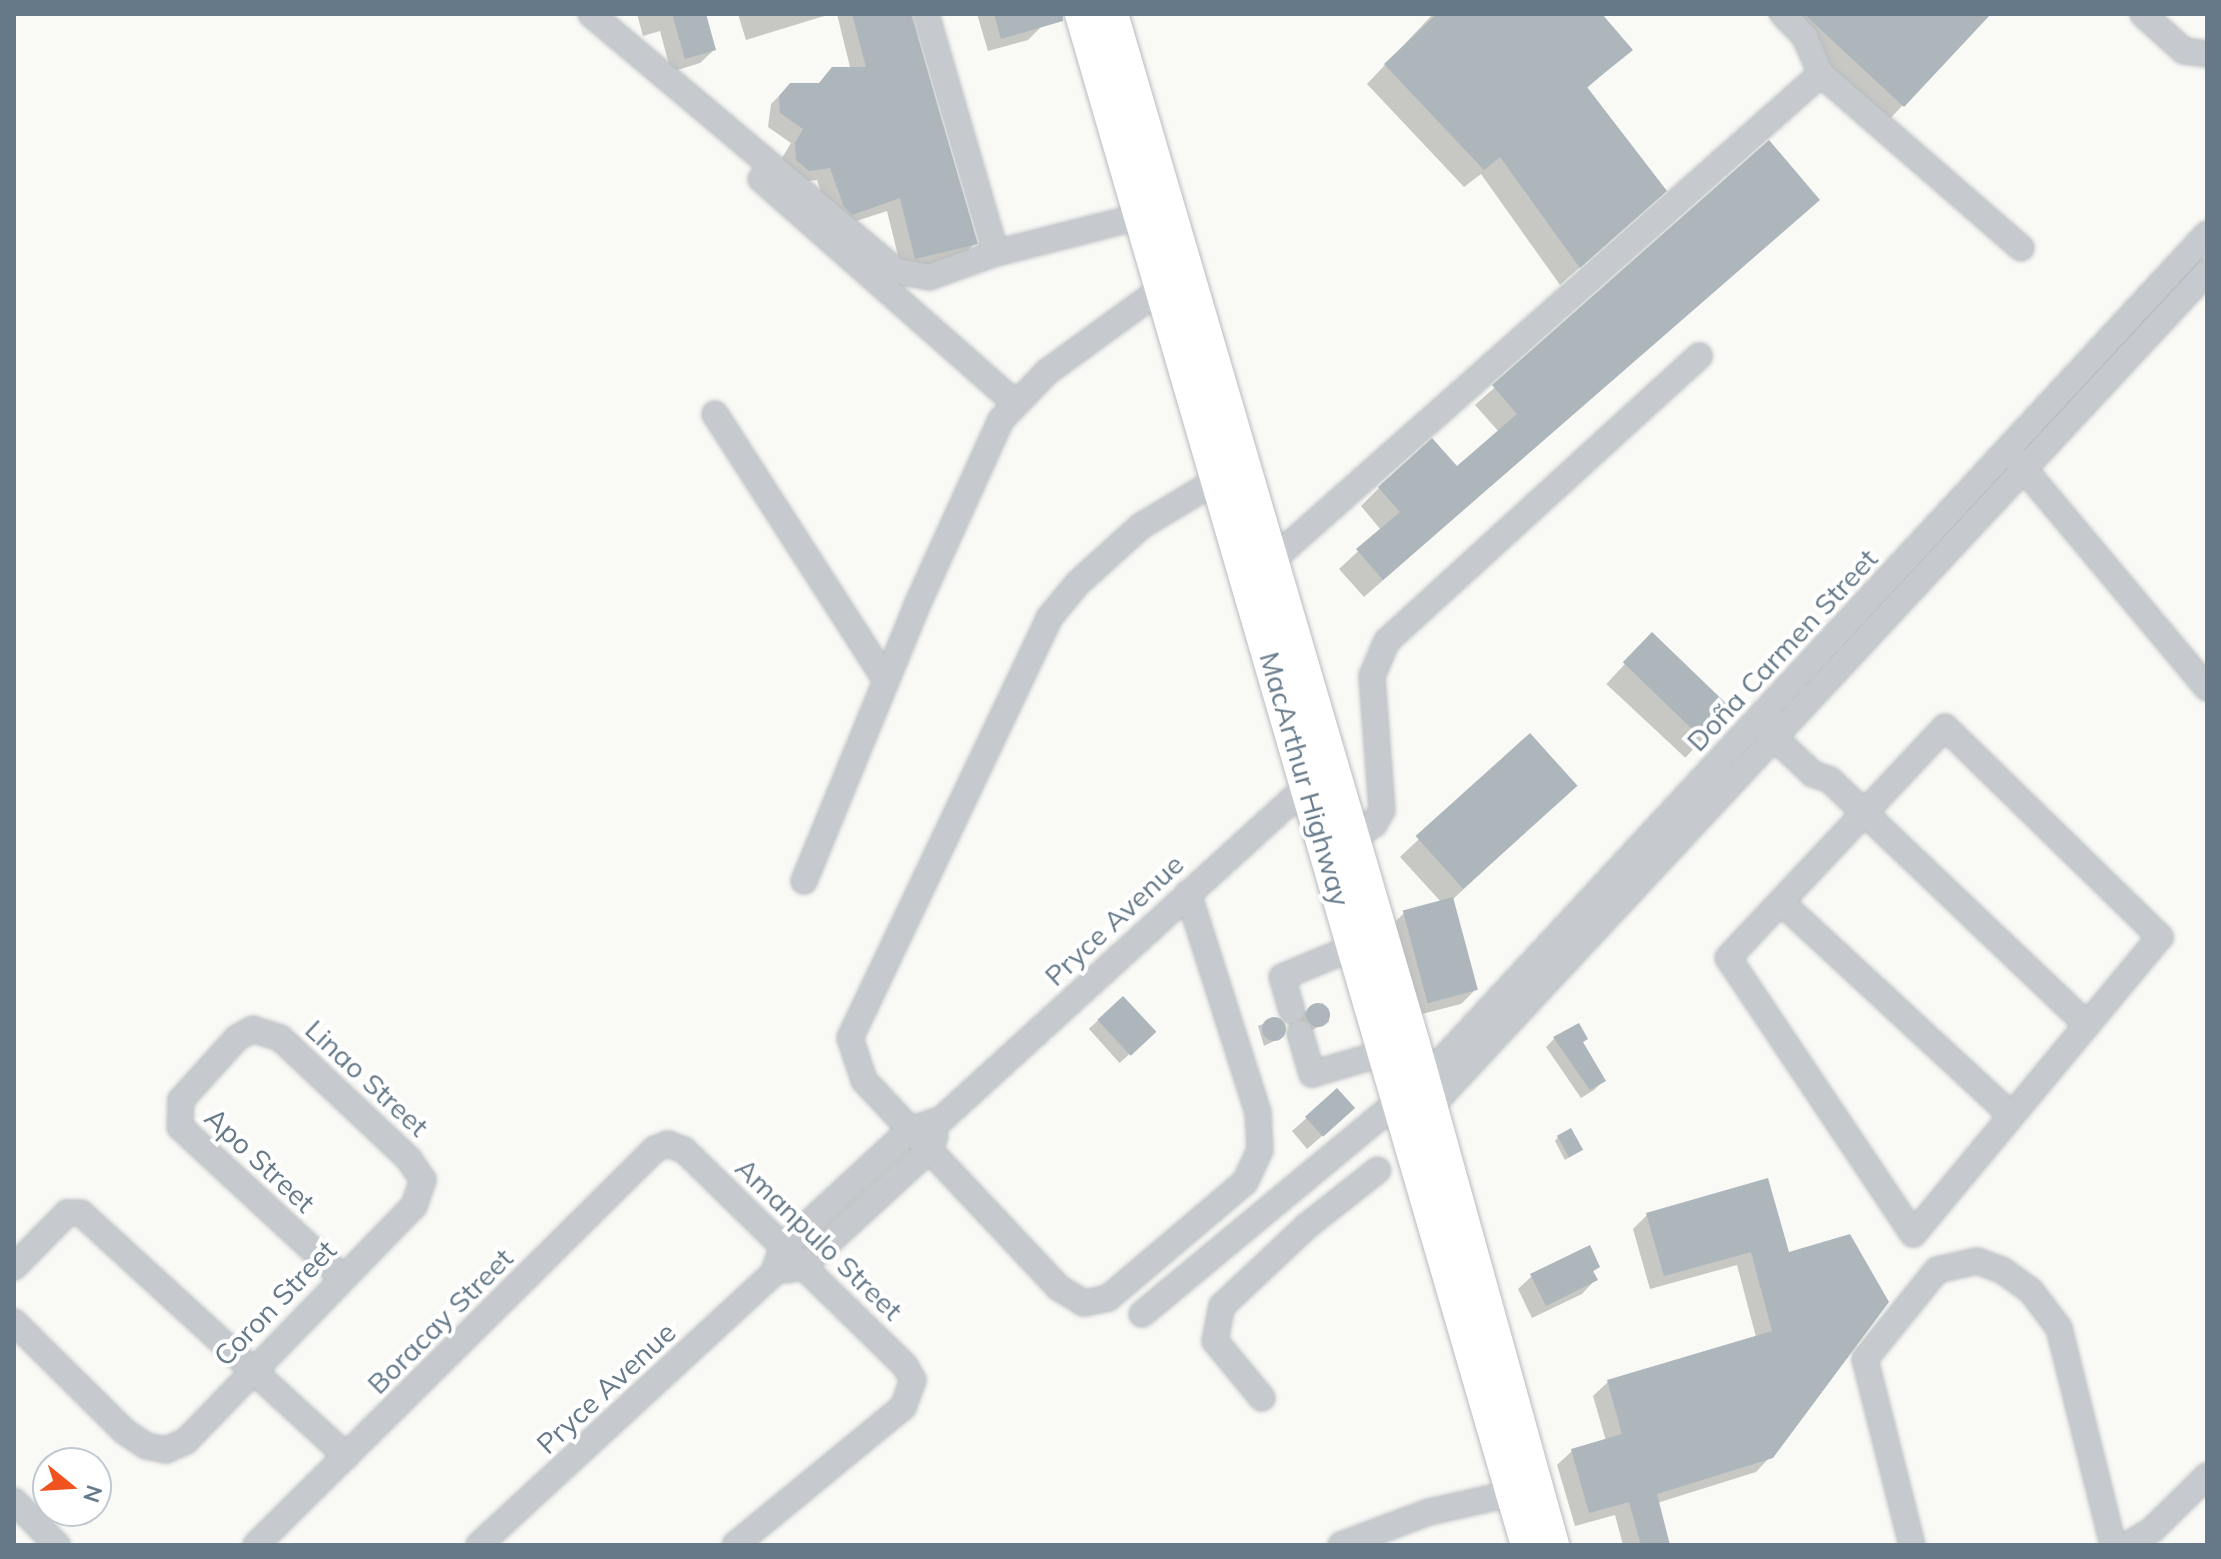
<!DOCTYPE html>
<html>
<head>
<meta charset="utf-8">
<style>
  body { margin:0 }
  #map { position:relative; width:2221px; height:1559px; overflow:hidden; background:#f9f9f6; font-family:Mulish,sans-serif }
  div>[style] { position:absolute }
  .shadow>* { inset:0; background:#0003; transform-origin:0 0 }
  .building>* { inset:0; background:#acb6bb; transform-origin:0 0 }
  .round { border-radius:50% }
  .roads { filter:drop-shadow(0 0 2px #b8bcbf) drop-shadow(0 0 2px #b8bcbf) }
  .minor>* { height:24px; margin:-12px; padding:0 12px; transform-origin:12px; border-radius:12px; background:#c6cace }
  .highway>* { height:34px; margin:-17px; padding:0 17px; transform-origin:17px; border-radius:17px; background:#fff }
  span { translate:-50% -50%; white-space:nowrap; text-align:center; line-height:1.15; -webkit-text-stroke:8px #fff; paint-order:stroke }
  .street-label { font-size:28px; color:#657989 }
  .frame { position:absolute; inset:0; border:16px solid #657989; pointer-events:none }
  .north { position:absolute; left:32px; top:1447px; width:80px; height:80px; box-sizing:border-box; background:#fff; border:2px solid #c1c9d0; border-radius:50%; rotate:108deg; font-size:22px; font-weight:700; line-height:32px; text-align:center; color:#657989 }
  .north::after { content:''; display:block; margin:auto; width:28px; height:36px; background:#f1531e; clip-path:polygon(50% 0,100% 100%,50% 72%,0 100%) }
</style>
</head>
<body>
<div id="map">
  <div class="shadow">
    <i style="clip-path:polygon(637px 14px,704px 14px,714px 50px,700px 63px,671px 72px,660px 31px,643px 36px)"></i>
    <i style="clip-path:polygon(738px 14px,831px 14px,746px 40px)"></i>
    <i style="clip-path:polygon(837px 14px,912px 14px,975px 243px,962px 257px,902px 272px,887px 211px,838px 227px,830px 221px,817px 180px,795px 183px,783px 173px,782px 158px,791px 143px,768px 127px,771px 104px,785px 90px,820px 85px,840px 67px,850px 67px)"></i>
    <i style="clip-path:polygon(977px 14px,1038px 14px,1042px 26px,1028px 40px,988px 51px)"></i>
    <i style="clip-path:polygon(1433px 14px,1599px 14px,1630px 50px,1586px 89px,1645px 209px,1560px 285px,1481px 174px,1464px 187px,1367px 84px)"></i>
    <i style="clip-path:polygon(1766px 14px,1989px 14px,1884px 125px)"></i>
    <i style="clip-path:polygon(1769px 143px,1818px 200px,1364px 597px,1339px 569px,1381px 530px,1361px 506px,1379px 488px,1456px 469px,1499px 432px,1475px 405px)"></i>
    <i style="left:1652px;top:635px;width:108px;height:67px;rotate:43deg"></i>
    <i style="clip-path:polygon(1556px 804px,1452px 900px,1475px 990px,1461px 1004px,1414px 1016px,1390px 927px,1404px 913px,1442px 903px,1400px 857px,1419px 839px)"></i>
    <i style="left:1123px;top:998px;width:46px;height:46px;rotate:48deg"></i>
    <i style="clip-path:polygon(1323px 1003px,1329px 1022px,1310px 1031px,1301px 1023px,1303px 1012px)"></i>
    <i style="clip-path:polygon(1277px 1018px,1285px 1026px,1284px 1036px,1264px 1046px,1258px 1026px)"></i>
    <i style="clip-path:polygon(1554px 1039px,1581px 1043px,1603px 1081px,1594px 1090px,1581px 1098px,1546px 1047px)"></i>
    <i style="clip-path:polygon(1337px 1091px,1338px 1122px,1307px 1149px,1292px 1131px)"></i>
    <i style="clip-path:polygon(1558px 1137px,1581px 1150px,1565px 1160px,1555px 1141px)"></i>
    <i style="clip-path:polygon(1647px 1215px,1787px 1254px,1771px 1456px,1756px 1472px,1657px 1503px,1668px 1545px,1623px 1545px,1615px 1515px,1575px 1526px,1557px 1465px,1572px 1451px,1606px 1441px,1593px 1396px,1608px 1382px,1756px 1337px,1737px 1265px,1650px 1289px,1633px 1229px)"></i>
    <i style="clip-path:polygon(1598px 1266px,1592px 1273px,1595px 1280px,1582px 1294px,1532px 1318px,1518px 1289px,1532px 1276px)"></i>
  </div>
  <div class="building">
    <i style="clip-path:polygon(672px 14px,706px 14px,716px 50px,685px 59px)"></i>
    <i style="clip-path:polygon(852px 14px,911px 14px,978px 244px,915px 259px,900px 198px,852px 215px,844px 207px,830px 168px,809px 171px,796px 160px,795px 143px,803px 129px,780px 113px,779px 96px,790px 83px,819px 83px,832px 67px,866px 67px)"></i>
    <i style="clip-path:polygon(994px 14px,1063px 14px,1063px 21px,1001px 39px)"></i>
    <i style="clip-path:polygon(1437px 14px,1602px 14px,1633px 50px,1587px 87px,1667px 191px,1580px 268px,1500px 157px,1484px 170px,1384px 64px)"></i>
    <i style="clip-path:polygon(1804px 14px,1991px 14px,1904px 107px)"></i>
    <i style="clip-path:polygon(1769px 140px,1820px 200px,1383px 580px,1356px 549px,1400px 512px,1378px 487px,1432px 438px,1457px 466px,1517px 414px,1492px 385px)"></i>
    <i style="left:1652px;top:632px;width:111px;height:42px;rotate:44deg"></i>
    <i style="left:1530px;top:733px;width:71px;height:154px;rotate:48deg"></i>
    <i style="left:1453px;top:897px;width:96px;height:52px;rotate:75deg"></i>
    <i style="left:1123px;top:996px;width:49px;height:35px;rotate:47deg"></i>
    <i class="round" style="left:1306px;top:1003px;width:24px;height:24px"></i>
    <i class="round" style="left:1262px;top:1017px;width:24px;height:24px"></i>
    <i style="clip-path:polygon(1579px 1023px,1588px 1039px,1583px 1042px,1606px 1081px,1590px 1090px,1553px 1037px)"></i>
    <i style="left:1337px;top:1088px;width:27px;height:43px;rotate:48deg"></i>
    <i style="left:1571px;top:1128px;width:25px;height:16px;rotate:61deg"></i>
    <i style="clip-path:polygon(1768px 1178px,1789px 1252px,1850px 1234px,1889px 1302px,1773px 1458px,1657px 1494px,1670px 1545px,1641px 1545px,1629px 1502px,1589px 1513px,1571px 1449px,1622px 1434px,1607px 1380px,1772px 1331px,1751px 1252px,1664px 1276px,1646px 1213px)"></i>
    <i style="clip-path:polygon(1590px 1245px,1600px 1267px,1593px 1271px,1598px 1280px,1546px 1306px,1530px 1274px)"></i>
  </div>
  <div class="roads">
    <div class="minor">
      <i style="left:591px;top:14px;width:399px;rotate:40.1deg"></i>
      <i style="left:896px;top:271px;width:34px;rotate:10deg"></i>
      <i style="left:929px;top:277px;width:71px;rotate:-19.7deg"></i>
      <i style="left:996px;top:253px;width:151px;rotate:-14.2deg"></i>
      <i style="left:926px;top:14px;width:249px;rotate:73.7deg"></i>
      <i style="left:1783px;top:14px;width:32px;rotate:46deg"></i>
      <i style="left:1805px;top:37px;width:40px;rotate:66.6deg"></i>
      <i style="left:1821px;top:74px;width:265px;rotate:41deg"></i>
      <i style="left:2143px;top:14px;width:55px;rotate:42.1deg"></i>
      <i style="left:2184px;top:51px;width:23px;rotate:7deg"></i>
      <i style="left:761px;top:179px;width:337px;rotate:41.4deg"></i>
      <i style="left:715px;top:414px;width:316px;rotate:57.3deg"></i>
      <i style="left:2014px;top:457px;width:301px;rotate:50.1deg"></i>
      <i style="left:1269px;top:563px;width:737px;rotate:-41.54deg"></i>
      <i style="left:1763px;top:727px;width:69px;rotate:43.2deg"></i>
      <i style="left:1813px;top:774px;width:18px;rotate:19deg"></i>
      <i style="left:1830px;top:780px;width:355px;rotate:43.6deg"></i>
      <i style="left:1945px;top:727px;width:301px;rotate:44.3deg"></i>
      <i style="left:2160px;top:937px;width:386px;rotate:129.7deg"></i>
      <i style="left:1913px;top:1234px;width:332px;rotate:-123.8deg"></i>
      <i style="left:1728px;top:958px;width:317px;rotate:-46.8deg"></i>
      <i style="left:1352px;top:839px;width:27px;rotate:-34deg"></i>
      <i style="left:1374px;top:824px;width:16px;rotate:-60deg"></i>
      <i style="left:1382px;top:810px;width:134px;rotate:-94.3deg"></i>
      <i style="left:1372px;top:676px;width:38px;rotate:-67deg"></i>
      <i style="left:1387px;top:641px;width:423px;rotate:-42.4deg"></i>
      <i style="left:804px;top:881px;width:298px;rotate:-67.7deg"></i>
      <i style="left:917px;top:605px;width:203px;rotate:-65.6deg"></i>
      <i style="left:1001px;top:420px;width:66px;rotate:-46.2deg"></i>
      <i style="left:1047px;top:372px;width:145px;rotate:-36deg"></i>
      <i style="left:1188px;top:893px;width:230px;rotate:72.3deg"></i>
      <i style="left:1258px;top:1112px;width:38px;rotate:87deg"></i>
      <i style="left:1260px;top:1150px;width:35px;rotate:115deg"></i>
      <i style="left:1245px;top:1182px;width:180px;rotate:139.7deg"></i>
      <i style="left:1108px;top:1298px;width:25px;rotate:168deg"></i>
      <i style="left:1084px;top:1303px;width:29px;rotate:-149deg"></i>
      <i style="left:1059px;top:1288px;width:285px;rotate:-133.2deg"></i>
      <i style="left:864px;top:1080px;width:44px;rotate:-108.4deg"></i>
      <i style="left:850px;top:1038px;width:465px;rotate:-64.6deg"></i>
      <i style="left:1049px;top:618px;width:45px;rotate:-50.4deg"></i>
      <i style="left:1078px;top:583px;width:85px;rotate:-42.1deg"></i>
      <i style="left:1141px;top:526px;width:105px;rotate:-31deg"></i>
      <i style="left:1781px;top:902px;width:313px;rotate:42.8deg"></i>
      <i style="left:1292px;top:1011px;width:35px;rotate:-106deg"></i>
      <i style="left:1282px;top:977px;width:78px;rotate:-22.6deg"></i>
      <i style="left:1300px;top:1033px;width:43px;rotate:73.7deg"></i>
      <i style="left:1312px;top:1074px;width:75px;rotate:-16.3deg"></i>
      <i style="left:1421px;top:1117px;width:1154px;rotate:-47.07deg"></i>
      <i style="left:14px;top:1267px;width:76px;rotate:-45.5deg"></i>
      <i style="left:67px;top:1213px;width:14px"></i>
      <i style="left:81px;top:1213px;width:360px;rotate:42.5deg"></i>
      <i style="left:787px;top:1270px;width:16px;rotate:-14deg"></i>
      <i style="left:803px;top:1266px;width:171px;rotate:-42.6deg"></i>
      <i style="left:929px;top:1150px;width:15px;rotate:-67deg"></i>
      <i style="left:1142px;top:1314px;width:365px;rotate:-39.7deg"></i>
      <i style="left:1423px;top:1081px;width:1154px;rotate:-47.21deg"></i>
      <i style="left:14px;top:1322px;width:155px;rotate:44.7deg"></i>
      <i style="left:124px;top:1431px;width:27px;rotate:34deg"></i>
      <i style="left:146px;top:1446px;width:20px;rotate:11deg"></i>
      <i style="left:166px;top:1450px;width:22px;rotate:-24deg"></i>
      <i style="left:186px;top:1441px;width:327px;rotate:-45.9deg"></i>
      <i style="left:414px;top:1206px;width:28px;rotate:-71deg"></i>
      <i style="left:423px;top:1180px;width:25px;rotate:-124deg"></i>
      <i style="left:409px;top:1159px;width:177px;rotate:-136.8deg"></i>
      <i style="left:280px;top:1038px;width:28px;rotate:-162deg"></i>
      <i style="left:253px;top:1029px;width:18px;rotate:151deg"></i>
      <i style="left:237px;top:1038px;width:84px;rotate:132.1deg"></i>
      <i style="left:181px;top:1100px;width:27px;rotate:92deg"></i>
      <i style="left:180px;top:1127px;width:219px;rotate:42.8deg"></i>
      <i style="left:1262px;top:1398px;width:74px;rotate:-129.5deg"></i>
      <i style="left:1215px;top:1341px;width:36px;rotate:-79deg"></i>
      <i style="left:1222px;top:1306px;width:117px;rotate:-43.3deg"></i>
      <i style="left:1307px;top:1226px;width:90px;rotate:-38.3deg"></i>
      <i style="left:14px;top:1501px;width:62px;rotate:45.7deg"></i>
      <i style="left:256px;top:1545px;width:562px;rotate:-44.78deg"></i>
      <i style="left:655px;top:1149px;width:14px;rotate:-21deg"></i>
      <i style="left:668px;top:1144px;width:17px;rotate:21deg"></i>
      <i style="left:684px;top:1150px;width:309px;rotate:44.3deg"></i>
      <i style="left:905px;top:1366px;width:16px;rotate:60deg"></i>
      <i style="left:913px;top:1380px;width:29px;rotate:110deg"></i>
      <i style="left:903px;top:1407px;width:217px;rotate:140.6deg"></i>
      <i style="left:479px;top:1545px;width:400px;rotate:-42.7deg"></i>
      <i style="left:773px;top:1274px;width:29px;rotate:-70deg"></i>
      <i style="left:783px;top:1247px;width:173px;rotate:-42.7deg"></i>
      <i style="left:910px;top:1130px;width:34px;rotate:-19deg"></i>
      <i style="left:942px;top:1119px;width:506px;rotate:-42.36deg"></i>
      <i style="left:1341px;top:1545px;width:94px;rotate:-20.6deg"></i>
      <i style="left:1429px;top:1512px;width:87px;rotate:-12.6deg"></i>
      <i style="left:1912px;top:1545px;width:192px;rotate:-104.2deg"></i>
      <i style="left:1865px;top:1359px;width:114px;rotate:-51deg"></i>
      <i style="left:1937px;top:1270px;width:41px;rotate:-12.7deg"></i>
      <i style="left:1977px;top:1261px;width:27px;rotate:20deg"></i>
      <i style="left:2002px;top:1270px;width:36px;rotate:36deg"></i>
      <i style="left:2031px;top:1291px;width:46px;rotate:52.9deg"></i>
      <i style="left:2059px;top:1328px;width:224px;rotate:76deg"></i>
      <i style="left:2128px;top:1545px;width:28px;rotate:-32deg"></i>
      <i style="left:2152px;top:1530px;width:77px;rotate:-44.5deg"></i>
    </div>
    <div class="highway">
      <i style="left:1082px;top:14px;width:1595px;rotate:73.76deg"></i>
      <i style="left:1111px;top:14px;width:1073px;rotate:73.66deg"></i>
      <i style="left:1413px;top:1044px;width:520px;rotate:74.49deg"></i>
    </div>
  </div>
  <div class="street-label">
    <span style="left:1782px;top:650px;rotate:-47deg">Doña Carmen Street</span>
    <span style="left:1305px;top:779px;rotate:74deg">MacArthur Highway</span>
    <span style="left:1114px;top:920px;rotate:-43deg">Pryce Avenue</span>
    <span style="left:367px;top:1078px;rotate:43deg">Linao Street</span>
    <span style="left:260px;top:1160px;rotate:43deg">Apo Street</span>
    <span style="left:819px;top:1239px;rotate:44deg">Amanpulo Street</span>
    <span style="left:275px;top:1303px;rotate:-46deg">Coron Street</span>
    <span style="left:440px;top:1321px;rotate:-45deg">Boracay Street</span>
    <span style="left:606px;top:1388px;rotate:-43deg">Pryce Avenue</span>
  </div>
  <div class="frame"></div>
  <div class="north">N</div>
</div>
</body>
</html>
